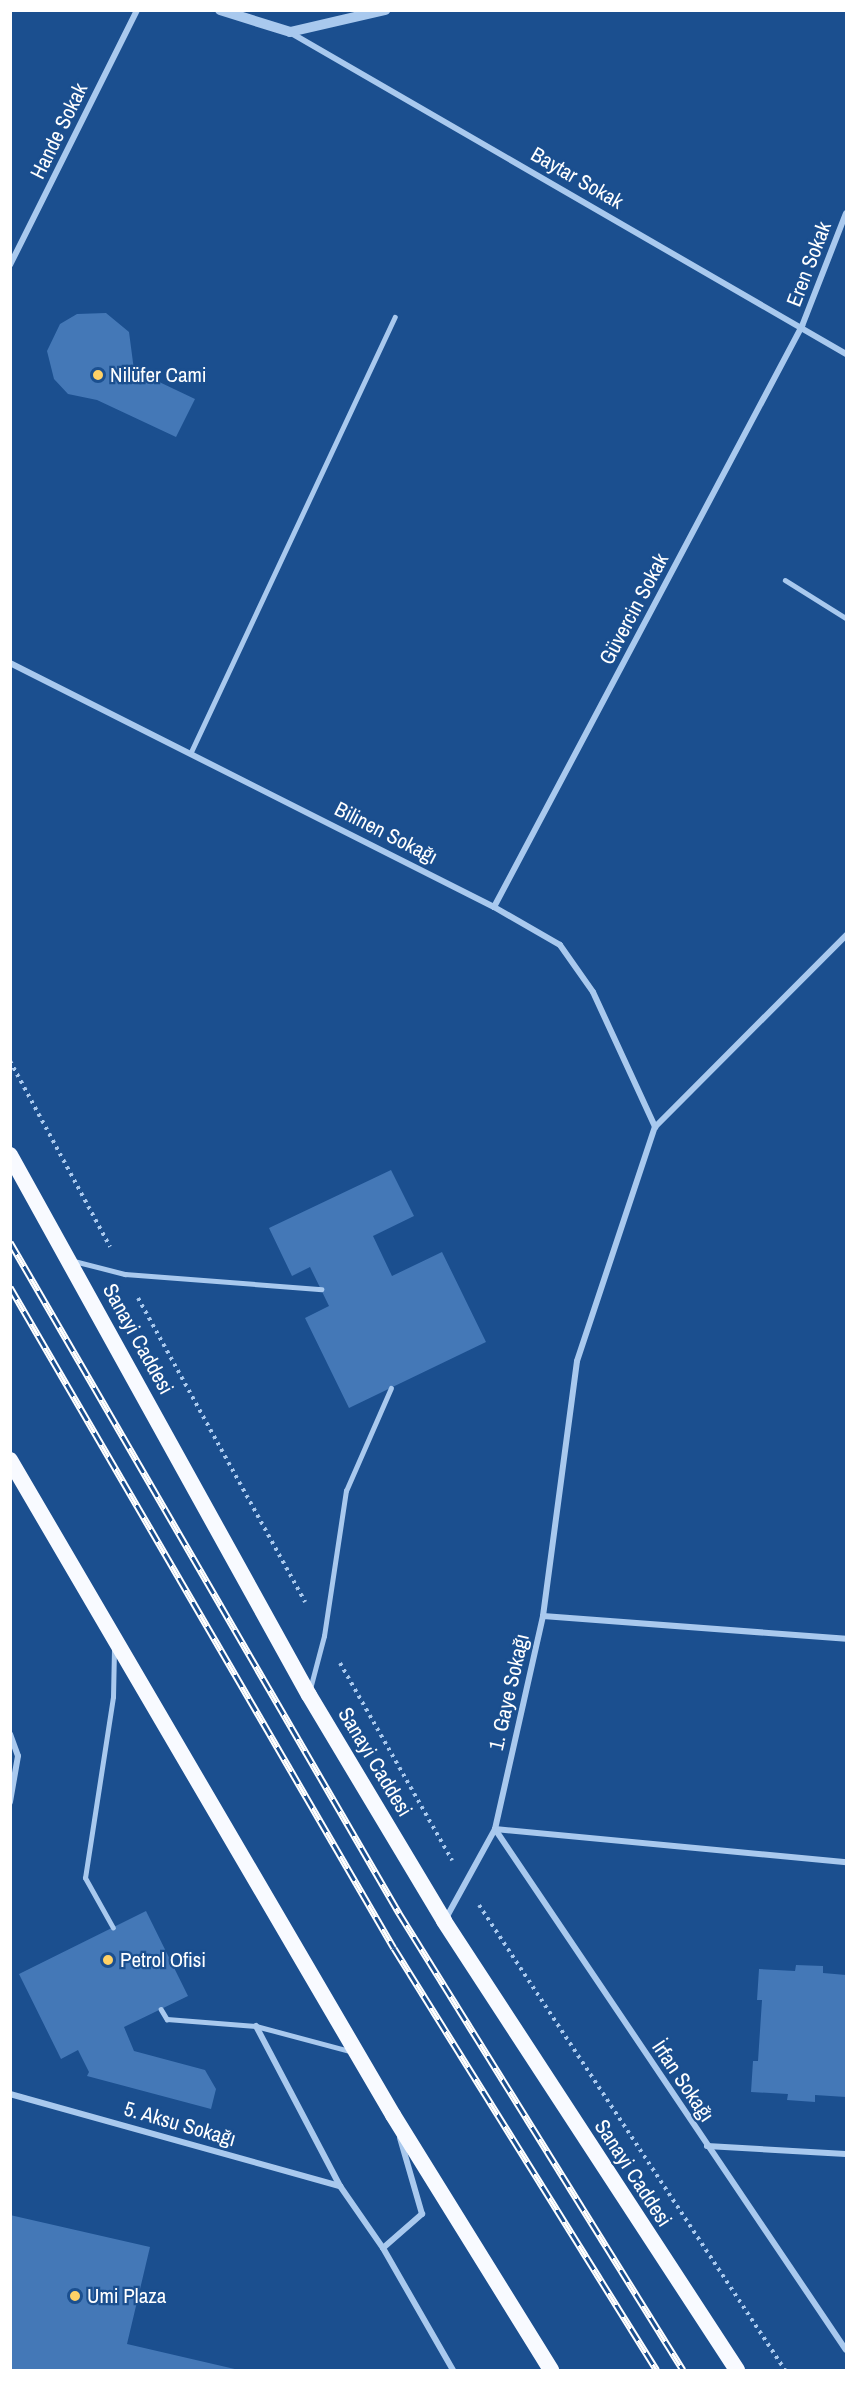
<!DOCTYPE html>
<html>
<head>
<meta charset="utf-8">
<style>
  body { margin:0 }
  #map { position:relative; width:857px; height:2381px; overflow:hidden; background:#1b4f8f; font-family:"Archivo Narrow",sans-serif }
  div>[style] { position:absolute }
  .building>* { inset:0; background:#4478b7 }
  .path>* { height:4px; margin-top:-2px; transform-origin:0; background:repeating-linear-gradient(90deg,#a9c9ee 0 3px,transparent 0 7.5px) }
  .service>* { height:4.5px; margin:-2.25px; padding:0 2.25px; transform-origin:2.25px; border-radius:2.25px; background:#a9c9ee }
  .minor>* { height:6px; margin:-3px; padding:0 3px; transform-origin:3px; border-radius:3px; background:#a9c9ee }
  .tertiary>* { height:10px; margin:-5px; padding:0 5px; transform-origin:5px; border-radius:5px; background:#a9c9ee }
  .trunk>* { height:16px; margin:-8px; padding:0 8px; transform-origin:8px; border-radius:8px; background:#f8faff }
  .rail>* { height:7px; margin-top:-3.5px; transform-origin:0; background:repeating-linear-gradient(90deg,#1b4f8f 0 14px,#fff 0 28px); box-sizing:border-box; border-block:2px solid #fff }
  .dots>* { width:16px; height:16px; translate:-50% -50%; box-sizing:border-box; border:3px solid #1b4f8f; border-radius:50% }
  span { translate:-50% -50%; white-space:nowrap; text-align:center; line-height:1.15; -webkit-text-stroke:4.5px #1b4f8f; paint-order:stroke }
  .street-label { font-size:21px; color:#fff }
  .poi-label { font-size:21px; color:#fff }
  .left { translate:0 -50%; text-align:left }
  .frame { position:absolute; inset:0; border:12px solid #fff; pointer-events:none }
</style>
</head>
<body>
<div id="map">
  <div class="building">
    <i style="clip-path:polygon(106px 313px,129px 332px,134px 370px,195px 399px,176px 437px,97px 400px,68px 394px,54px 379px,47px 351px,60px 324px,77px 314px)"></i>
    <i style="clip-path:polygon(391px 1170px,414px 1216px,373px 1236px,392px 1276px,442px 1252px,486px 1342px,349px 1408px,305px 1318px,329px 1306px,310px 1267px,292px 1276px,269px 1228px)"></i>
    <i style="clip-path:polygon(146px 1911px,188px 1996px,124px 2027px,134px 2051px,205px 2070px,216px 2089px,211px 2109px,87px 2076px,89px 2072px,78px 2050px,61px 2059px,19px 1974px)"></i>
    <i style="clip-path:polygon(796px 1965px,823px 1966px,823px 1973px,846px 1975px,846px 2097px,815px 2095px,815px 2102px,787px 2100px,788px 2094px,751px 2092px,753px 2061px,758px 2061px,762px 2000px,757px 2000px,759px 1969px,795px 1971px)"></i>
    <i style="clip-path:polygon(10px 2215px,150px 2247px,127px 2344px,239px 2370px,10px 2370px)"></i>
  </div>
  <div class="path">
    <i style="left:10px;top:1061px;width:211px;rotate:61.7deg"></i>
    <i style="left:138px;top:1298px;width:347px;rotate:61.2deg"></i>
    <i style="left:340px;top:1663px;width:227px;rotate:60.4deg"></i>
    <i style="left:479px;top:1905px;width:557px;rotate:56.65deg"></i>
  </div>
  <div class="service">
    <i style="left:785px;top:580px;width:72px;rotate:31.9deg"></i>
    <i style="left:191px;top:752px;width:480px;rotate:-64.9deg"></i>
    <i style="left:74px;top:1261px;width:53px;rotate:14.3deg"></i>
    <i style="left:125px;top:1274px;width:197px;rotate:4.4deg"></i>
    <i style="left:310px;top:1689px;width:55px;rotate:-75.2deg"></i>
    <i style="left:324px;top:1636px;width:147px;rotate:-81.4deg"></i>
    <i style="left:346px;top:1491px;width:112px;rotate:-66.4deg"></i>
    <i style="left:113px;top:1928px;width:57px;rotate:-119.2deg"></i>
    <i style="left:85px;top:1878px;width:183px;rotate:-81.2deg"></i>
    <i style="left:113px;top:1697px;width:48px;rotate:-88.8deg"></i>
    <i style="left:161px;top:2009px;width:12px;rotate:59deg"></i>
    <i style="left:167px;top:2019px;width:89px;rotate:4.5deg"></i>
    <i style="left:256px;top:2026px;width:97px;rotate:14.9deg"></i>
  </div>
  <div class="minor">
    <i style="left:291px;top:33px;width:641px;rotate:30.04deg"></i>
    <i style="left:10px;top:265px;width:285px;rotate:-63.5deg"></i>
    <i style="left:10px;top:663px;width:542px;rotate:26.75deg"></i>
    <i style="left:494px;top:907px;width:76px;rotate:29.9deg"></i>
    <i style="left:560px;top:945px;width:57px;rotate:54.9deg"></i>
    <i style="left:593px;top:992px;width:149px;rotate:65.3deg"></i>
    <i style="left:494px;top:907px;width:658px;rotate:-62.07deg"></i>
    <i style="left:802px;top:326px;width:121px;rotate:-68.7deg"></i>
    <i style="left:543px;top:1616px;width:257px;rotate:-82.4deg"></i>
    <i style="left:577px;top:1361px;width:247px;rotate:-71.6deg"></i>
    <i style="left:655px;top:1127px;width:271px;rotate:-45.1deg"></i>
    <i style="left:10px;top:1734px;width:23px;rotate:70deg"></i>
    <i style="left:18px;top:1756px;width:47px;rotate:99.9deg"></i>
    <i style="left:495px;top:1829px;width:628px;rotate:56.03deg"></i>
    <i style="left:495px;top:1829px;width:353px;rotate:5.4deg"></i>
    <i style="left:445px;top:1920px;width:104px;rotate:-61.2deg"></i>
    <i style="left:495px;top:1829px;width:218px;rotate:-77.3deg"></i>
    <i style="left:543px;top:1616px;width:304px;rotate:4.3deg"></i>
    <i style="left:256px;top:2026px;width:181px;rotate:62.3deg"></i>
    <i style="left:340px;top:2186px;width:75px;rotate:55.3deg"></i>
    <i style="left:383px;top:2248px;width:141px;rotate:60.2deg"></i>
    <i style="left:10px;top:2094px;width:343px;rotate:15.6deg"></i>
    <i style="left:707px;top:2146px;width:139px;rotate:3.3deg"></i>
    <i style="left:383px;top:2248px;width:52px;rotate:-41.1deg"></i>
    <i style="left:422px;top:2214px;width:79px;rotate:-106.1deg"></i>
  </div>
  <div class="tertiary">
    <i style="left:220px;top:10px;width:73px;rotate:17.4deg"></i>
    <i style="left:290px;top:32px;width:98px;rotate:-13deg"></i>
  </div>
  <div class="trunk">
    <i style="left:10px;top:1155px;width:617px;rotate:61.03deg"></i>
    <i style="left:309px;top:1695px;width:263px;rotate:59.1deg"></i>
    <i style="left:444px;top:1921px;width:536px;rotate:56.87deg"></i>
    <i style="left:10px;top:1460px;width:759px;rotate:59.68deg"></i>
    <i style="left:393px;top:2115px;width:300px;rotate:58.2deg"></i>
  </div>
  <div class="rail">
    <i style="left:10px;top:1242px;width:776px;rotate:59.9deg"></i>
    <i style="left:399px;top:1913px;width:538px;rotate:58.14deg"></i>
    <i style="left:10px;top:1287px;width:764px;rotate:59.85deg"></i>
    <i style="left:394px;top:1948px;width:497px;rotate:58.1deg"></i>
  </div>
  <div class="dots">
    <i style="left:98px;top:375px;background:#ffd166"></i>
    <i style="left:108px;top:1960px;background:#ffd166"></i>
    <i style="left:75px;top:2296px;background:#ffd166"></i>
  </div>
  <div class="street-label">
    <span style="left:59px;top:131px;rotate:-64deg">Hande Sokak</span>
    <span style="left:577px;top:178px;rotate:30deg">Baytar Sokak</span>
    <span style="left:809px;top:264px;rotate:-69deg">Eren Sokak</span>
    <span style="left:634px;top:609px;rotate:-62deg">Güvercin Sokak</span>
    <span style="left:386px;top:833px;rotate:27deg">Bilinen Sokağı</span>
    <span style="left:138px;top:1339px;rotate:61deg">Sanayi Caddesi</span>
    <span style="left:509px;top:1692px;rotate:-77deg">1. Gaye Sokağı</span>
    <span style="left:375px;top:1762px;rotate:59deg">Sanayi Caddesi</span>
    <span style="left:683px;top:2081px;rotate:56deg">İrfan Sokağı</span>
    <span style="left:180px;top:2124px;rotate:16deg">5. Aksu Sokağı</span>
    <span style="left:633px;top:2173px;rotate:57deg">Sanayi Caddesi</span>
  </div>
  <div class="poi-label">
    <span class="left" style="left:110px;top:375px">Nilüfer Cami</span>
    <span class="left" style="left:120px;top:1960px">Petrol Ofisi</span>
    <span class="left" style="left:87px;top:2296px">Umi Plaza</span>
  </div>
  <div class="frame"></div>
</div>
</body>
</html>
